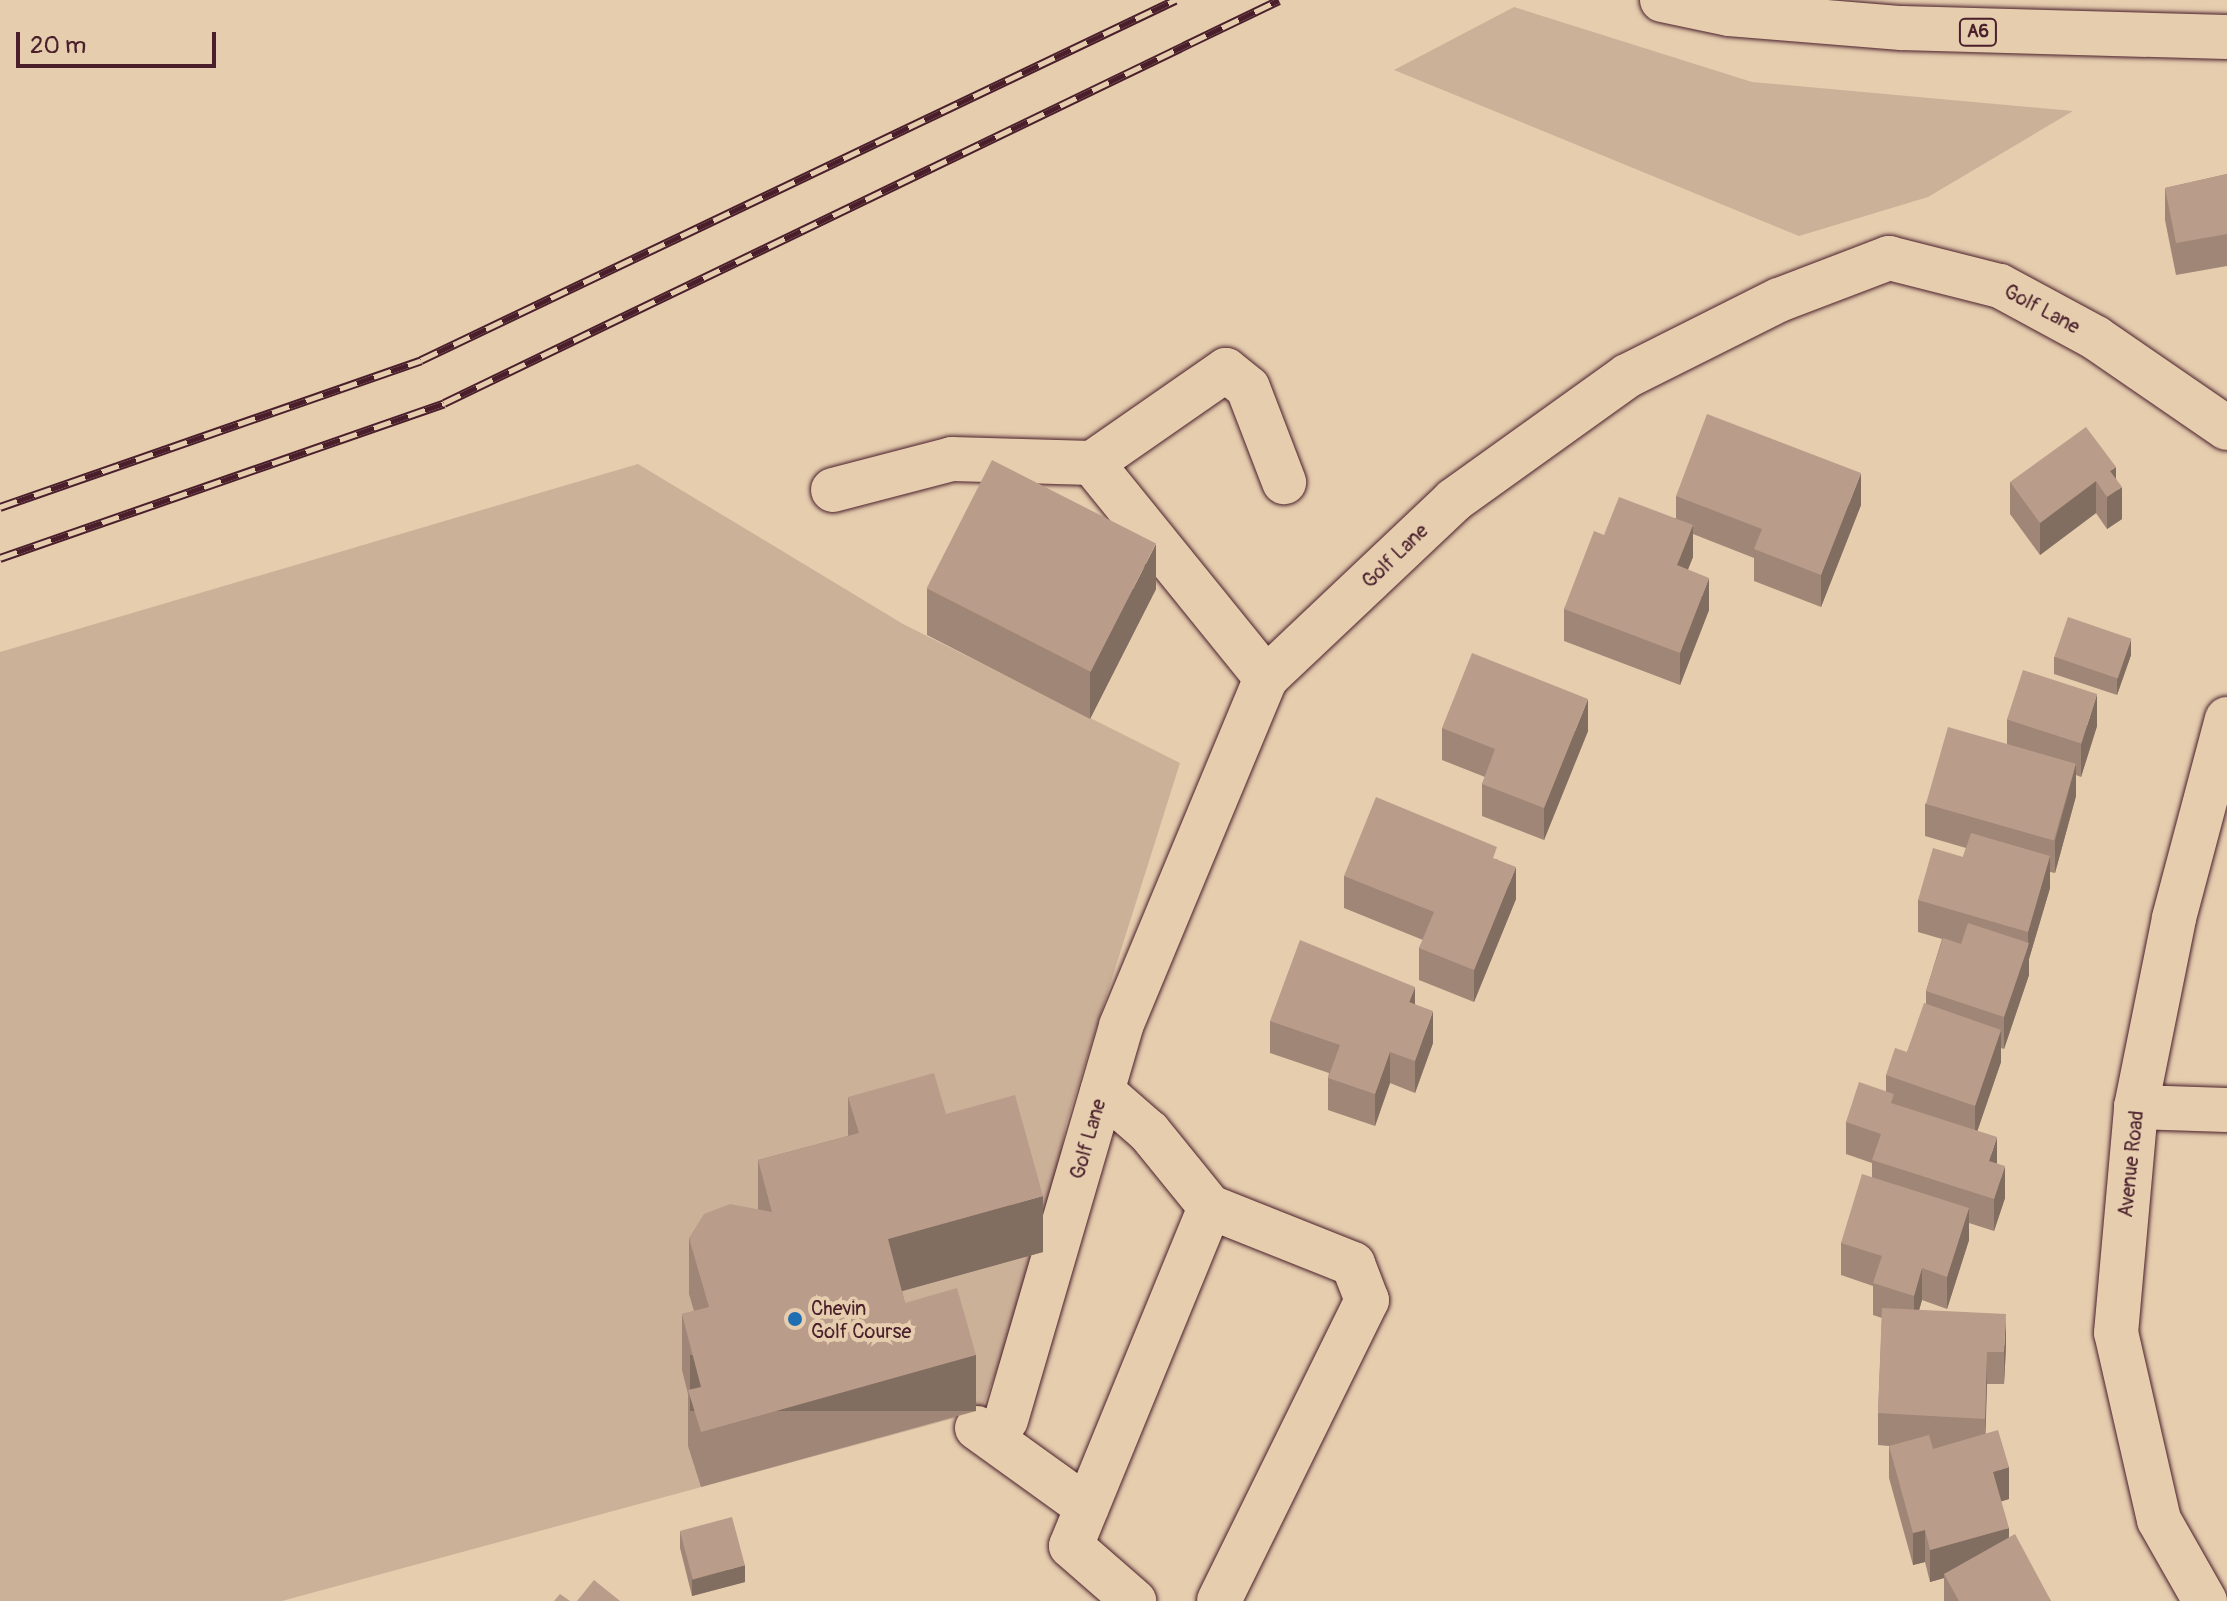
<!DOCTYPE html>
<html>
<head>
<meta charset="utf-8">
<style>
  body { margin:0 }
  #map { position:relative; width:2227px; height:1601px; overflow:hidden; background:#e5cdae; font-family:Pangolin,sans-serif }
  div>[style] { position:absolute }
  .green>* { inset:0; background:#ccb199 }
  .roads { filter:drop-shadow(0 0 2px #4a1f2b) drop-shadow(0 0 2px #4a1f2b) }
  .minor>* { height:44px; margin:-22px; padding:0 22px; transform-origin:22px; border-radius:22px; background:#e5cdae }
  .highway>* { height:44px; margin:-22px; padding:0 22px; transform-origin:22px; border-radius:22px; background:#e5cdae }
  .rail>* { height:9px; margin-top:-4.5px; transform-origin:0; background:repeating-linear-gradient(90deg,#e5cdae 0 18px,#4a1f2b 0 36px); box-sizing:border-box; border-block:2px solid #4a1f2b }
  .wall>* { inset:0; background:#a08677 }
  .shaded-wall>* { inset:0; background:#826d61; transform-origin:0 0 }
  .building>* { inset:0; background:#ba9c8a; transform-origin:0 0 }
  .dots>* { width:22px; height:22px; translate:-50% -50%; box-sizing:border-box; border:4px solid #e5cdae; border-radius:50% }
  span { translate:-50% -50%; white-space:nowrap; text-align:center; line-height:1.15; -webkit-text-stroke:8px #e5cdae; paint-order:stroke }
  .shield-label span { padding:2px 6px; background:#e5cdae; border:2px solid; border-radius:6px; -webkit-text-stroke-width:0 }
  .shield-label { font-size:18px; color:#4a1f2b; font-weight:700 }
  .street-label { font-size:20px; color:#4a1f2b }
  .poi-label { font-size:20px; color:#4a1f2b }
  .left { translate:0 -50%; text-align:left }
  .scale { position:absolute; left:16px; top:32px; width:200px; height:36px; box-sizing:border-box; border:4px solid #4a1f2b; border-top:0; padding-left:10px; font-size:24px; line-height:28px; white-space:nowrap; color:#4a1f2b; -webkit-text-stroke:6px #e5cdae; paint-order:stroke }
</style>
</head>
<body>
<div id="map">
  <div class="green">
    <i style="clip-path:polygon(1514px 7px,1752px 82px,2073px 111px,1928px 197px,1799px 236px,1394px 70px)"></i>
    <i style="clip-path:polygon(638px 464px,903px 624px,1180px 763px,1066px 1124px,1044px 1251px,981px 1411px,282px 1601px,0 1601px,0 652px)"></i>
  </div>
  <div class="roads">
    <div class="minor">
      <i style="left:1092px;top:463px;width:277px;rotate:51deg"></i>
      <i style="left:833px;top:490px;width:123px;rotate:-14.6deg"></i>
      <i style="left:952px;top:459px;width:140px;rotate:1.6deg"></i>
      <i style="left:1092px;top:463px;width:163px;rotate:-34.8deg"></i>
      <i style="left:1226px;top:370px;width:28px;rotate:39deg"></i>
      <i style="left:1248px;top:388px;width:101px;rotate:69deg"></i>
      <i style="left:2136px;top:1107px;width:91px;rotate:1.9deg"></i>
      <i style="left:1210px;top:1207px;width:154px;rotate:21.7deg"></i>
      <i style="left:1353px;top:1264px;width:39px;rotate:69deg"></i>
      <i style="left:1367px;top:1300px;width:335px;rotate:116.2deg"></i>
      <i style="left:1006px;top:1420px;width:410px;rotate:-73.7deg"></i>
      <i style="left:1121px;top:1026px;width:377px;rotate:-67.4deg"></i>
      <i style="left:1266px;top:678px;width:259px;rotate:-43.4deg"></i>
      <i style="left:1454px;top:500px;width:213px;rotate:-35.6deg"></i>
      <i style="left:1627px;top:376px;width:170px;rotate:-26.6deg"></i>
      <i style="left:1779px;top:300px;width:118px;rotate:-20.9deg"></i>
      <i style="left:1889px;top:258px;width:114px;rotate:14.2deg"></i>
      <i style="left:2000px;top:286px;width:109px;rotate:28.4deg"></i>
      <i style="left:2096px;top:338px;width:159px;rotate:34.5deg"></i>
      <i style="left:977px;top:1428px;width:135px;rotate:35.7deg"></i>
      <i style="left:1087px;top:1507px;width:324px;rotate:-67.7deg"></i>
      <i style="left:1210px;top:1207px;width:97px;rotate:-129.1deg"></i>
      <i style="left:1149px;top:1132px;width:62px;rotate:-138.9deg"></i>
      <i style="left:1087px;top:1507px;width:42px;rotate:112.3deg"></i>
      <i style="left:1071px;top:1546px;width:84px;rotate:41.1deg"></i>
      <i style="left:2205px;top:1601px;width:93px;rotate:-119.6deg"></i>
      <i style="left:2159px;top:1520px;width:192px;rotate:-102.9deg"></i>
      <i style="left:2116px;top:1333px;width:227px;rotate:-84.9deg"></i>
      <i style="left:2136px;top:1107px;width:193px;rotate:-78.6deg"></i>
      <i style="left:2174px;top:918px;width:206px;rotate:-75.1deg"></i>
    </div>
    <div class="highway">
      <i style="left:1662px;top:0;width:68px;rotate:11.8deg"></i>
      <i style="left:1729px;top:14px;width:173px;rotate:4.7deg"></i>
      <i style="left:1901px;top:28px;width:326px;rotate:1.6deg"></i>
    </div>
  </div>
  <div class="rail">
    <i style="left:0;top:507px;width:446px;rotate:-19.2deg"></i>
    <i style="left:421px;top:360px;width:836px;rotate:-25.52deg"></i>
    <i style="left:0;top:558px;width:470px;rotate:-19.2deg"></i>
    <i style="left:444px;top:403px;width:927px;rotate:-25.76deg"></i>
  </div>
  <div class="wall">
    <i style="clip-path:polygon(2227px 174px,2227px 266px,2176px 275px,2165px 220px,2165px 188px)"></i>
    <i style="clip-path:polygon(2116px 478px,2122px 519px,2107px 529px,2096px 513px,2040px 555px,2010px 514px,2010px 482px)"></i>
    <i style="clip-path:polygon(1676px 496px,1861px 505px,1821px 607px,1754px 581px,1754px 558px,1693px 534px,1693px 557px,1688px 569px,1709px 610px,1680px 685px,1564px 641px,1564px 609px,1604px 535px,1676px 518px)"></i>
    <i style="clip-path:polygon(927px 589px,1156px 589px,1090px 719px,927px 635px)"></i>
    <i style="clip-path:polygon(2131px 655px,2117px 695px,2054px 674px,2054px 657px)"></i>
    <i style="clip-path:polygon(2007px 719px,2097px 726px,2081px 777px,2076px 775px,2076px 796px,2055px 873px,2050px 872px,2050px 888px,2029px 959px,2029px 975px,2004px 1049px,2001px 1048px,2001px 1062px,1977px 1131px,1997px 1163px,2005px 1198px,1994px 1231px,1969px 1223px,1969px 1240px,1947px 1309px,1922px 1300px,1919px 1310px,2006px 1346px,2004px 1384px,1987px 1384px,1985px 1434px,2009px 1499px,2001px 1501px,2009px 1538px,2051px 1601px,1944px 1601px,1944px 1578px,1930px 1582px,1925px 1562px,1913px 1565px,1889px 1478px,1889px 1446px,1878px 1445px,1878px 1413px,1882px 1318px,1873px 1315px,1873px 1286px,1841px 1275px,1841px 1243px,1872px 1177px,1872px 1163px,1846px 1154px,1846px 1122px,1886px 1091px,1886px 1075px,1907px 1052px,1926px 1004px,1926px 991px,1942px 939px,1918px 932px,1918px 900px,1963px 857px,1966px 848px,1925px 836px,1925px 804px,2007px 744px)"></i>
    <i style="clip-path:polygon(1442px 728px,1588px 731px,1544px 840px,1482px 816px,1482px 784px,1485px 777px,1442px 760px)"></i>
    <i style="clip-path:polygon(1497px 859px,1516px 899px,1474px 1002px,1419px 980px,1419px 948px,1423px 940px,1344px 908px,1344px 876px)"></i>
    <i style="clip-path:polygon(1415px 1004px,1433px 1043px,1415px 1093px,1390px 1083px,1375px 1126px,1328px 1110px,1328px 1078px,1329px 1073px,1270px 1053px,1270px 1021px)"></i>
    <i style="clip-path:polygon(848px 1097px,946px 1114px,1043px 1252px,902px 1291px,905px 1303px,976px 1411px,701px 1487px,688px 1446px,688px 1394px,682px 1370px,682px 1314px,694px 1311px,689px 1294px,689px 1238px,758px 1209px,758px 1160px,848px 1136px)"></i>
    <i style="clip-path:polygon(680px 1531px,745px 1582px,692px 1596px,680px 1548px)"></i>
  </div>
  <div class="shaded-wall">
    <i style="clip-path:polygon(2116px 467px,2116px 491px,2122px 487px,2122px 519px,2107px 529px,2107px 497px,2110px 471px)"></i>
    <i style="clip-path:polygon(1861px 473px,1861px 505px,1821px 607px,1821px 575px)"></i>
    <i style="clip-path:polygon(2096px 481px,2096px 513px,2040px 555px,2040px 523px)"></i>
    <i style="clip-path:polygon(1693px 525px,1693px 557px,1677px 597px,1677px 565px)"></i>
    <i style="clip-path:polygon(1156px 544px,1156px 589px,1090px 719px,1090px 673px)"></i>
    <i style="clip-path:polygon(1709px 578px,1709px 610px,1680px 685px,1680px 653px)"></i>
    <i style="clip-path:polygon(2131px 639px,2131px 655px,2117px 695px,2117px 678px)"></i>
    <i style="clip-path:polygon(2097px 694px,2097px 726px,2081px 777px,2081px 745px)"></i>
    <i style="clip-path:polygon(1588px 699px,1588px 731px,1544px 840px,1544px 808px)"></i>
    <i style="clip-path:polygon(2076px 764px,2076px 796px,2055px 873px,2055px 841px)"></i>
    <i style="clip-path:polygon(2050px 856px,2050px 888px,2029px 959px,2029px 975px,2004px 1049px,2004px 1017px,2028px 947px,2028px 932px)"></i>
    <i style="clip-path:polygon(1516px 867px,1516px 899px,1474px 1002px,1474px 970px)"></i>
    <i style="clip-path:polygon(1415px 987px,1415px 1019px,1409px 1002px)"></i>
    <i style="clip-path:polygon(1433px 1011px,1433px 1043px,1415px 1093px,1415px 1061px)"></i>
    <i style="clip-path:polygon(2001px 1030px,2001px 1062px,1975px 1138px,1975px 1106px)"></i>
    <i style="clip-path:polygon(1390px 1052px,1390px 1083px,1375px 1126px,1375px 1094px)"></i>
    <i style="clip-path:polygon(1997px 1137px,1997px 1169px,1989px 1161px)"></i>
    <i style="clip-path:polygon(2005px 1166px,2005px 1198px,1994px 1231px,1994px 1199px)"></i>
    <i style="clip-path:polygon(1043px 1196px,1043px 1252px,888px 1295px,888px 1239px)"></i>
    <i style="clip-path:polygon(1969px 1208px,1969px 1240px,1947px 1309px,1947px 1277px)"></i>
    <i style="clip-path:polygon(1922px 1268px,1922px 1300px,1914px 1328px,1914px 1296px)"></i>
    <i style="clip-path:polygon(2006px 1314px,2006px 1346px,2004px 1384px,2004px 1352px)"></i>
    <i style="clip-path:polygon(1987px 1352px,1987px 1384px,1985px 1451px,1985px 1419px)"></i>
    <i style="left:976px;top:1355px;width:56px;height:286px;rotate:90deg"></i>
    <i style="clip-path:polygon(2009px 1467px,2009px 1499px,1993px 1504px,1993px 1472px)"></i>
    <i style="clip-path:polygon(2009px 1528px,2009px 1560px,1944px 1574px,1944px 1578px,1930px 1582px,1930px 1550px)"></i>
    <i style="clip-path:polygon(1925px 1530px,1925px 1562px,1913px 1565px,1913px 1533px)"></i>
    <i style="clip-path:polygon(745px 1565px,745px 1582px,692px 1596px,692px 1580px)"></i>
  </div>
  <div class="building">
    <i style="clip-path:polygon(2227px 174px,2227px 234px,2176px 243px,2165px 188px)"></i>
    <i style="clip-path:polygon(1707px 414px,1861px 473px,1821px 575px,1754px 549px,1762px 529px,1676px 496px)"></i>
    <i style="clip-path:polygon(2086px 427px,2116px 467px,2110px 471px,2122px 487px,2107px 497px,2096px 481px,2040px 523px,2010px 482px)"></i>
    <i style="left:992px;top:460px;width:184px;height:144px;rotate:27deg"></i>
    <i style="clip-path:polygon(1619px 497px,1693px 525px,1677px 565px,1709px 578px,1680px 653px,1564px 609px,1594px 531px,1604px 535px)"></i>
    <i style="left:2068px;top:617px;width:67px;height:42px;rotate:19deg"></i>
    <i style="clip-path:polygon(1472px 653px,1588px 699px,1544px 808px,1482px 784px,1495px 749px,1442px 728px)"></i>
    <i style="left:2023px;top:670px;width:78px;height:52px;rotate:18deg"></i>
    <i style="left:1948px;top:727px;width:133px;height:80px;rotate:16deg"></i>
    <i style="clip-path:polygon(1376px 797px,1497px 847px,1493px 858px,1516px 867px,1474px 970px,1419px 948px,1434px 912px,1344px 876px)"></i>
    <i style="clip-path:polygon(1971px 833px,2050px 856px,2028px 932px,1918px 900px,1933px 848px,1963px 857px)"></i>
    <i style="clip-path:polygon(1968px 923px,2029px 943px,2004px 1017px,1926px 991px,1943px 938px,1961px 944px)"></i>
    <i style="clip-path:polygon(1300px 940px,1415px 987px,1409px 1002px,1433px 1011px,1415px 1061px,1390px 1052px,1375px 1094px,1328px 1078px,1340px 1045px,1270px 1021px)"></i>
    <i style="clip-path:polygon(1924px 1003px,2001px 1030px,1975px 1106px,1886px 1075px,1895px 1048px,1907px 1052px)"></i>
    <i style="clip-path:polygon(934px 1073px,946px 1114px,1015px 1095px,1043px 1196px,888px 1239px,905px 1303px,957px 1288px,976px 1355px,701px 1432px,688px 1390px,701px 1387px,682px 1314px,709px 1307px,689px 1238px,704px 1214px,730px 1204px,772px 1212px,758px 1160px,859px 1133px,848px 1097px)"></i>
    <i style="clip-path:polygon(1859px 1082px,1894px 1094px,1891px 1103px,1997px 1137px,1989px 1161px,2005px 1166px,1994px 1199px,1872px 1160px,1881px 1134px,1846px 1122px)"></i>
    <i style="clip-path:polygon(1862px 1174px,1969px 1208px,1947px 1277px,1922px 1268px,1914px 1296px,1873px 1283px,1882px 1256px,1841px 1243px)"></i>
    <i style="clip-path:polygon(1882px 1308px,2006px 1314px,2004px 1352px,1987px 1352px,1985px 1419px,1878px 1413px)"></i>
    <i style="clip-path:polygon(1998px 1430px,2009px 1467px,1993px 1472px,2009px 1528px,1930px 1550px,1925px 1530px,1913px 1533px,1889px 1446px,1929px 1435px,1933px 1449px)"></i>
    <i style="left:732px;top:1517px;width:50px;height:54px;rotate:75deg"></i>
    <i style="clip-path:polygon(2015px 1534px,2051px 1601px,1959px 1601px,1944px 1574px)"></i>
    <i style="clip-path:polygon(594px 1580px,620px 1601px,577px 1601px)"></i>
    <i style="clip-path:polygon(560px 1594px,570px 1601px,554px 1601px)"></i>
  </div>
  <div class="dots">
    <i style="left:795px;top:1319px;background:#1f6fb2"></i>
  </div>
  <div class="shield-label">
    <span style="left:1978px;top:32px">A6</span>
  </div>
  <div class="street-label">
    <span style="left:2042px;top:309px;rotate:28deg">Golf Lane</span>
    <span style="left:1395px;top:556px;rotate:-44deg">Golf Lane</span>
    <span style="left:1088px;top:1139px;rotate:-74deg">Golf Lane</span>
    <span style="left:2131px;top:1164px;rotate:-84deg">Avenue Road</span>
  </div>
  <div class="poi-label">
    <span class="left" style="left:811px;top:1320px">Chevin<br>Golf Course</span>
  </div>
  <div class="scale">20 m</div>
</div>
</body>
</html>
